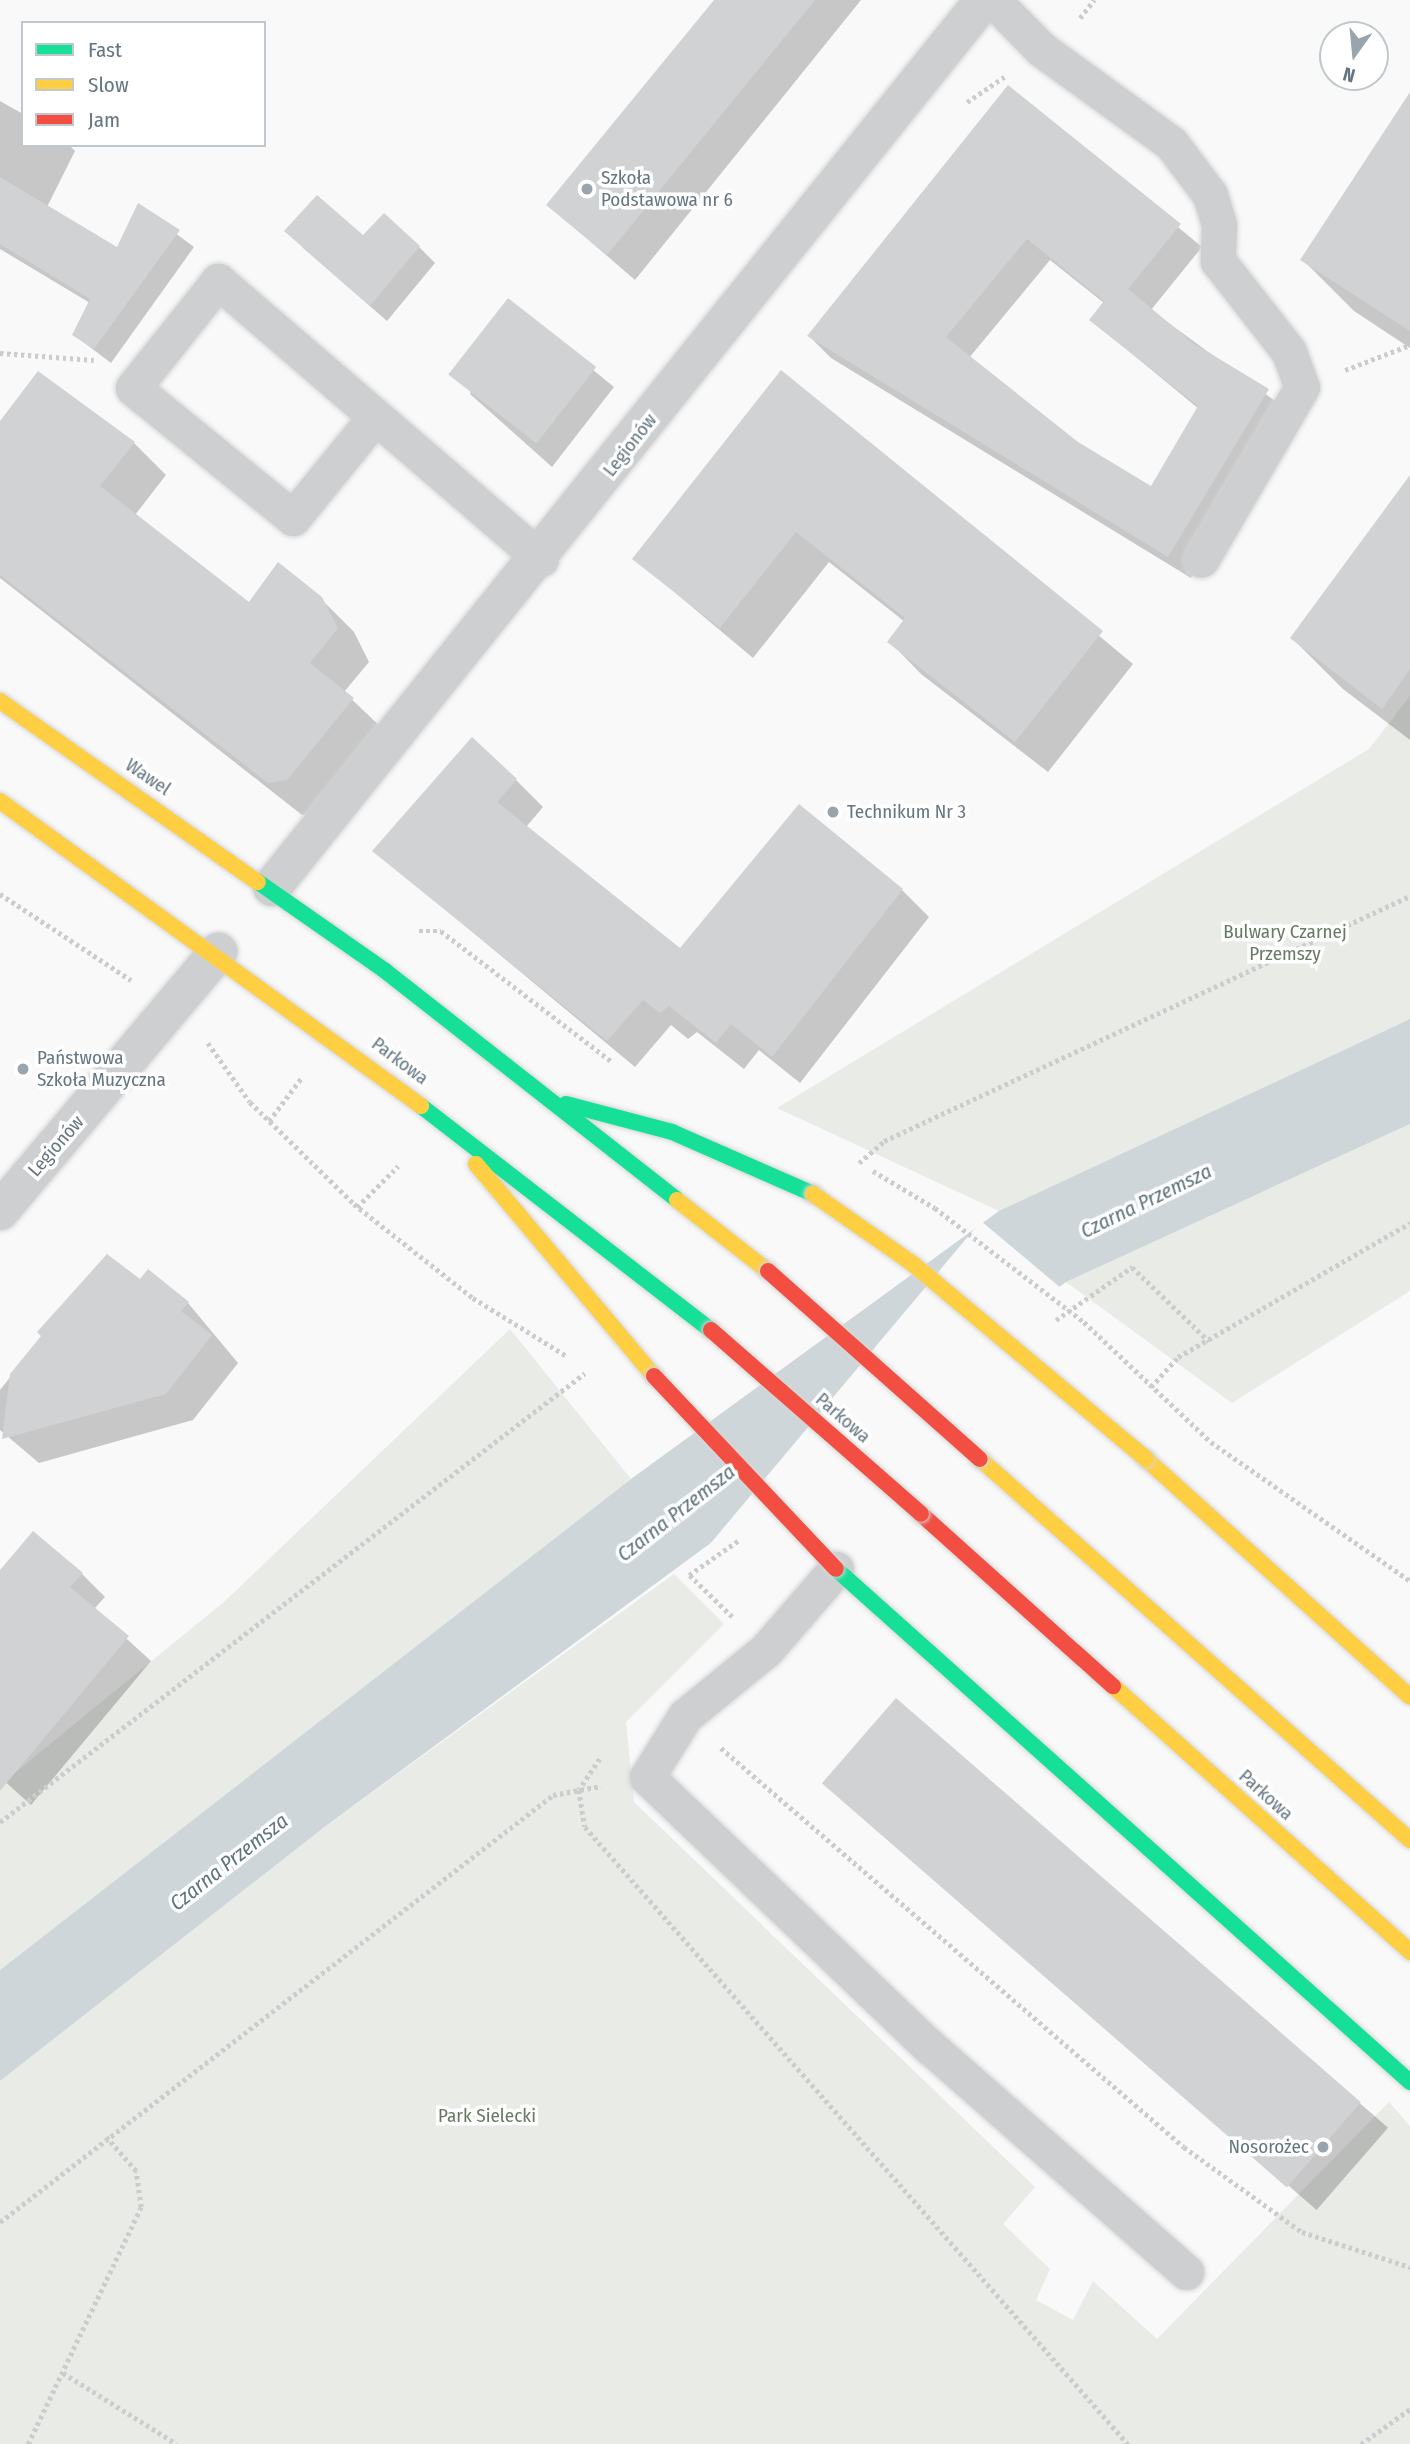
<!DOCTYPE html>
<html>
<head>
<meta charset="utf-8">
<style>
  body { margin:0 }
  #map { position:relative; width:1410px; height:2444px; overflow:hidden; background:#f9f9f9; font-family:"Fira Sans Condensed",sans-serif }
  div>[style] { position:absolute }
  .green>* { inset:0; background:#e8ebe6 }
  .water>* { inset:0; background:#ced6d9 }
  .pier>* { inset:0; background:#f9f9f9; transform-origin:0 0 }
  .shadow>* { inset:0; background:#0003; transform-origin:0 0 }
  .building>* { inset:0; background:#d0d2d3; transform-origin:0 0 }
  .path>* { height:4.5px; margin-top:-2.25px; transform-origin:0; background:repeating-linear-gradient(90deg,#cbcccd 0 3.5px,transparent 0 7px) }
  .roads { filter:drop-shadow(0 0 2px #d5d6d7) drop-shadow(0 0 2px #d5d6d7) }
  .lane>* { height:35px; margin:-17.5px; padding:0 17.5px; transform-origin:17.5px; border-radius:17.5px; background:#cecfd0 }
  .street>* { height:38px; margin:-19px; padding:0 19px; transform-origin:19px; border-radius:19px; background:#cecfd0 }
  .fast>* { height:16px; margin:-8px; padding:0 8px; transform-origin:8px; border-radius:8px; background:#16e098 }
  .slow>* { height:16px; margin:-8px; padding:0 8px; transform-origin:8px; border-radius:8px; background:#ffcf43 }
  .jam>* { height:16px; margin:-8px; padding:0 8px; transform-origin:8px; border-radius:8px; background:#f24e42 }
  .path-bridge>* { height:4.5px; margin-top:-2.25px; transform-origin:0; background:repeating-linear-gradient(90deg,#cbcccd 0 3.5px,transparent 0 7px) }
  .bridges { filter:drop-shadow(0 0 2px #d5d6d7) drop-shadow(0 0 2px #d5d6d7) }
  .slow-bridge>* { height:16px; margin:-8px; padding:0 8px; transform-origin:8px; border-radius:8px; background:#ffcf43 }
  .jam-bridge>* { height:16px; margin:-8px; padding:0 8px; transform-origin:8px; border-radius:8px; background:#f24e42 }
  .dots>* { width:19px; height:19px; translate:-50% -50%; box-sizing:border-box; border:4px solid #fff; border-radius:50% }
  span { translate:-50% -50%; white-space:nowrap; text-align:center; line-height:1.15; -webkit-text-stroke:7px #fff; paint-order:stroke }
  .poi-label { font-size:19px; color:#657683 }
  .left { translate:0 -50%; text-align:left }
  .right { translate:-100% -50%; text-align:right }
  .street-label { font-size:19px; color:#657683 }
  .park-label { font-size:19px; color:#687a64 }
  .water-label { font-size:21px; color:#60757c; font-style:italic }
  .legend { position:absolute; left:21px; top:21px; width:245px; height:126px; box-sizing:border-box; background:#fff; border:2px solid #c1c8cd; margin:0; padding:9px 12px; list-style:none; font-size:21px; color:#657683 }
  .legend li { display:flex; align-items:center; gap:14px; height:35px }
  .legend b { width:35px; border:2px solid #c1c8cd }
  .north { position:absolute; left:1319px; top:21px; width:70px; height:70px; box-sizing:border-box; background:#fff; border:2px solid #c1c8cd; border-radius:50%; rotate:195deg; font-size:19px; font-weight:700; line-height:28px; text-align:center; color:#657683 }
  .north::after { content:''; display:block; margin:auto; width:24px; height:32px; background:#99a4ac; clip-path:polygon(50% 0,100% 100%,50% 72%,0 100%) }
</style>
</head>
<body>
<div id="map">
  <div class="green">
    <i style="clip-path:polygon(1410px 696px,1410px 1019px,999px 1211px,777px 1108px,1369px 749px)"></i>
    <i style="clip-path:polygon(1410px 1124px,1410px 1291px,1232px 1403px,1066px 1282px)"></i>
    <i style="clip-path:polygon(510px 1329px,631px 1479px,0 1970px,0 1785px,225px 1601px)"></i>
    <i style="clip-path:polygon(674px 1574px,724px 1624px,626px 1722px,634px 1802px,1035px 2187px,1003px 2224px,1050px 2269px,1036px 2300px,1073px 2320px,1093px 2281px,1157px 2339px,1389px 2102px,1410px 2126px,1410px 2444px,0 2444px,0 2081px,327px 1825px)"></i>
  </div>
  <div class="water">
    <i style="clip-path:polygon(1410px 1019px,1410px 1124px,1066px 1282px,327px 1825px,0 2081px,0 1970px,631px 1479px,999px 1211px)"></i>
  </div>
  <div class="pier">
    <i style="left:981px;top:1221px;width:107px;height:420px;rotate:40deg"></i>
  </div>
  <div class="shadow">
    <i style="clip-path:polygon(716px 0,861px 0,635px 280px,548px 205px)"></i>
    <i style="clip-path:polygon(evenodd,1009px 87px,1202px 247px,1151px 310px,1290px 412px,1191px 578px,831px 358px,809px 336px,1009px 87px,1050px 260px,1104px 303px,1091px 320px,1199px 409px,1151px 488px,1077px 443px,969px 358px,1050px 260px)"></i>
    <i style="clip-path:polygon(1410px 96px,1410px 348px,1354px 311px,1303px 260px)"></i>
    <i style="clip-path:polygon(0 101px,23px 114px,23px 145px,69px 145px,75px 151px,47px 207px,117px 249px,139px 206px,194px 247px,111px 363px,74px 335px,90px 303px,0 249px)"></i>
    <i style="clip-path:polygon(363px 238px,419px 247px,435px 263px,387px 321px,302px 247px)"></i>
    <i style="clip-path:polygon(509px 301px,614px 387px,552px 467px,470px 394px)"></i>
    <i style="clip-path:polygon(782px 372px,1133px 664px,1048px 772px,921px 674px,890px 642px,905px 622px,829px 562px,753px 658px,635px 559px)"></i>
    <i style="clip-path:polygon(39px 373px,134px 443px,166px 475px,135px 515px,249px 604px,321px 599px,354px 632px,369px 662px,344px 692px,385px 731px,320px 812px,302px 815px,0 578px,0 424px)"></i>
    <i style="clip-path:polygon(1410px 478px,1410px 740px,1343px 689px,1292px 638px)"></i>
    <i style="clip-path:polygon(516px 780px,543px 807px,526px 827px,680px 951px,902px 890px,929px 917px,800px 1083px,759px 1050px,744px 1069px,697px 1032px,688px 1039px,671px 1025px,635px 1067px,375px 851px)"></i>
    <i style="clip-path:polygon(140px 1282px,188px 1303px,238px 1363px,193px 1420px,39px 1463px,0 1430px,0 1390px,43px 1336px)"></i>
    <i style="clip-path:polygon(0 1572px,82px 1574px,105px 1597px,94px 1609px,151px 1661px,31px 1805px,0 1777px)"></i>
    <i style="left:896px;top:1700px;width:652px;height:109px;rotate:41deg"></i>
  </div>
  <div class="building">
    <i style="clip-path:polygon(714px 0,815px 0,607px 255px,546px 205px)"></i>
    <i style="clip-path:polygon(evenodd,1008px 85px,1181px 224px,1128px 289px,1193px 343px,1269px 389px,1168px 557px,807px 336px,1008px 85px,1027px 239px,1104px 301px,1089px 320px,1198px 406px,1151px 486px,1078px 442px,946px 337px,1027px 239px)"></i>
    <i style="clip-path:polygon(1410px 92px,1410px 331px,1300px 260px)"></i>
    <i style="clip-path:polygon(0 177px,117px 247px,138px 203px,180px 230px,94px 349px,72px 335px,90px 299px,0 244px)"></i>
    <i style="clip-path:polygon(317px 195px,363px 235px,384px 213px,420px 246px,370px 306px,284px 231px)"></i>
    <i style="left:508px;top:298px;width:112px;height:97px;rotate:38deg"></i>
    <i style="clip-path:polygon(781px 370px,1103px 631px,1015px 742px,887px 642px,905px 618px,796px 532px,720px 628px,632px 559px)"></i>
    <i style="clip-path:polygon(38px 371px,135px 442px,100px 486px,249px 602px,278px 562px,322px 597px,338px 628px,310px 663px,354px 698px,287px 780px,268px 783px,0 575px,0 421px)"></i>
    <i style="clip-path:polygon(1410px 475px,1410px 669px,1382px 709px,1290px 638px)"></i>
    <i style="clip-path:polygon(472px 737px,517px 779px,497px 802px,680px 948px,799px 804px,903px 889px,772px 1057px,731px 1024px,716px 1043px,669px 1006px,660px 1013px,643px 1000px,607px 1041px,372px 851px)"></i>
    <i style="clip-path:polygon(107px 1254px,140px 1279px,148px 1269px,189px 1302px,181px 1311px,212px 1335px,166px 1394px,2px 1439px,10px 1374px,41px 1336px,37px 1332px)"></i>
    <i style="clip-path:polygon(33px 1531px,83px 1573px,70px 1587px,129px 1636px,0 1791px,0 1570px)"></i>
    <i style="left:896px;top:1698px;width:616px;height:113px;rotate:41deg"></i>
  </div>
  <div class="path">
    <i style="left:1080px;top:18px;width:23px;rotate:-52deg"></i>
    <i style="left:967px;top:102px;width:45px;rotate:-34deg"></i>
    <i style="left:0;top:353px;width:94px;rotate:4.3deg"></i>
    <i style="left:1345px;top:370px;width:70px;rotate:-21deg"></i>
    <i style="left:0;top:894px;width:157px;rotate:33.3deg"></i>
    <i style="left:419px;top:931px;width:22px"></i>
    <i style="left:441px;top:931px;width:214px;rotate:37.4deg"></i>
    <i style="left:208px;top:1043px;width:72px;rotate:54.6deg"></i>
    <i style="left:250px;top:1102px;width:146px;rotate:44.4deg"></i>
    <i style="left:354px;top:1204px;width:152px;rotate:38.3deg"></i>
    <i style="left:473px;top:1298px;width:110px;rotate:31.7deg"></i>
    <i style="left:269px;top:1121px;width:55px;rotate:-53.1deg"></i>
    <i style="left:859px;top:1163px;width:33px;rotate:-41deg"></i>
    <i style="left:884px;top:1141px;width:580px;rotate:-24.98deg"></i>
    <i style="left:873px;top:1171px;width:72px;rotate:30.8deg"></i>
    <i style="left:357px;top:1207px;width:58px;rotate:-45deg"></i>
    <i style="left:1056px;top:1320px;width:93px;rotate:-34.9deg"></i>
    <i style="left:1132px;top:1267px;width:107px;rotate:43.9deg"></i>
    <i style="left:1084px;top:1322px;width:175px;rotate:43.4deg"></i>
    <i style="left:1211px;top:1442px;width:243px;rotate:34.9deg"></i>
    <i style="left:1151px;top:1387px;width:40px;rotate:-48deg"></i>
    <i style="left:1178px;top:1357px;width:268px;rotate:-30deg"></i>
    <i style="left:732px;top:1617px;width:60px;rotate:-135.7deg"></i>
    <i style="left:689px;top:1575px;width:61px;rotate:-35deg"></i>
    <i style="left:721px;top:1748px;width:611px;rotate:40.75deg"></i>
    <i style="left:1184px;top:2147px;width:145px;rotate:35.8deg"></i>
    <i style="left:1302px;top:2232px;width:114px;rotate:18deg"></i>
    <i style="left:600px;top:1759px;width:37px;rotate:124deg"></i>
    <i style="left:579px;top:1790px;width:37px;rotate:81deg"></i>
    <i style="left:585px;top:1827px;width:822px;rotate:48.65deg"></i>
    <i style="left:0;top:1822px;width:737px;rotate:-37.51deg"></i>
    <i style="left:0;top:2222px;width:699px;rotate:-37.67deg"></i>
    <i style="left:553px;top:1795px;width:49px;rotate:-10.6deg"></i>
    <i style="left:63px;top:2373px;width:134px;rotate:31.9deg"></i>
    <i style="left:28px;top:2444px;width:263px;rotate:-64.5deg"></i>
    <i style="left:141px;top:2207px;width:36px;rotate:-98deg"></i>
    <i style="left:136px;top:2171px;width:45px;rotate:-131.4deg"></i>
    <i style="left:1361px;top:2444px;width:60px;rotate:-35.5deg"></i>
  </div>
  <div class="roads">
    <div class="lane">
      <i style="left:993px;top:0;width:69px;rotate:45.6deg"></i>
      <i style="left:1041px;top:49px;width:160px;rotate:35.9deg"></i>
      <i style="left:1171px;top:143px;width:65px;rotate:53.1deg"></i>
      <i style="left:1210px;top:195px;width:31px;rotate:73deg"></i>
      <i style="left:1219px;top:225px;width:36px;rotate:92deg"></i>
      <i style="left:1218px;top:261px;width:115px;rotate:52deg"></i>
      <i style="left:1289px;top:352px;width:37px;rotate:70deg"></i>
      <i style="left:1302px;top:387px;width:200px;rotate:120.3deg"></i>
      <i style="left:375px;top:417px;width:130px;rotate:129.1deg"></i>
      <i style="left:293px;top:518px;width:206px;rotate:-140.9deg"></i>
      <i style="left:133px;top:388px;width:137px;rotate:-51.5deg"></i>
      <i style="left:218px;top:281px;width:426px;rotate:40.7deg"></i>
      <i style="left:836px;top:1569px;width:107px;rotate:130.8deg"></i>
      <i style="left:766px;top:1650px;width:104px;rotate:140.8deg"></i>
      <i style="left:685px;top:1716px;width:72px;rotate:121.9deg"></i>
      <i style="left:647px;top:1777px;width:391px;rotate:43.7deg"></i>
      <i style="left:930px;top:2047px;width:341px;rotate:41.3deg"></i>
    </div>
    <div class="street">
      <i style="left:272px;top:887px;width:1137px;rotate:-51.25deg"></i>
      <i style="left:0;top:1211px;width:339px;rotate:-49.9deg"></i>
    </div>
    <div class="fast">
      <i style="left:258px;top:882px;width:154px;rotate:34.9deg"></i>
      <i style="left:384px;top:970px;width:372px;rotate:38.1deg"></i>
      <i style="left:566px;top:1104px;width:110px;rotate:14.8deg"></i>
      <i style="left:672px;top:1132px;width:154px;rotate:23.7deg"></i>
      <i style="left:421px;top:1106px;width:366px;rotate:37.7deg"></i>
      <i style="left:836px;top:1569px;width:770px;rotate:41.79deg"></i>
    </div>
    <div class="slow">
      <i style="left:0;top:701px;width:315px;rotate:35.1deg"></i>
      <i style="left:0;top:801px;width:520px;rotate:35.92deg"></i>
      <i style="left:476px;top:1164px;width:277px;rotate:50deg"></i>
      <i style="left:677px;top:1200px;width:115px;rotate:38deg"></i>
      <i style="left:980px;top:1459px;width:575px;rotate:41.54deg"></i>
      <i style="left:1146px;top:1459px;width:355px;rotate:42deg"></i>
      <i style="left:1113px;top:1686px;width:399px;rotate:41.8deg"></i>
    </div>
    <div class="jam">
      <i style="left:921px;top:1514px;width:258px;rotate:41.9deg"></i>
    </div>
  </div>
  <div class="path-bridge">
    <i style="left:935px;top:1208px;width:188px;rotate:37.4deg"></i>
  </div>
  <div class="bridges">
    <div class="slow-bridge">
      <i style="left:813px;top:1194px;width:122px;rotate:35deg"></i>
      <i style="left:913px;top:1264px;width:304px;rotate:39.9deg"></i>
    </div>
    <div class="jam-bridge">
      <i style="left:768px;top:1271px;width:283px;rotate:41.6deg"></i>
      <i style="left:711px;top:1330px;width:279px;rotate:41.2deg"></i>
      <i style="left:654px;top:1376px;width:265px;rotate:46.7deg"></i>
    </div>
  </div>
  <div class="dots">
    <i style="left:587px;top:189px;background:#99a4ac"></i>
    <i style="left:833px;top:812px;background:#99a4ac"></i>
    <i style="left:23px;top:1069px;background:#99a4ac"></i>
    <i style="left:1323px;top:2147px;background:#99a4ac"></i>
  </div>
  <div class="poi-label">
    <span class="left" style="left:601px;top:189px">Szkoła<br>Podstawowa nr 6</span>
    <span class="left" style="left:847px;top:812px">Technikum Nr 3</span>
    <span class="left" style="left:37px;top:1069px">Państwowa<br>Szkoła Muzyczna</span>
    <span class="right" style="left:1309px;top:2147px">Nosorożec</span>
  </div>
  <div class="street-label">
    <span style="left:630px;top:445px;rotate:-52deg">Legionów</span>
    <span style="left:148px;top:777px;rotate:34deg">Wawel</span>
    <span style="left:400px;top:1061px;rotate:37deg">Parkowa</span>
    <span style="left:56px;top:1146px;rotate:-49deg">Legionów</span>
    <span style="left:843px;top:1418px;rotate:41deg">Parkowa</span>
    <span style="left:1266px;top:1795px;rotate:42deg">Parkowa</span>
  </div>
  <div class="park-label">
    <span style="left:1285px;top:943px">Bulwary Czarnej<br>Przemszy</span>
    <span style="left:487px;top:2116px">Park Sielecki</span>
  </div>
  <div class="water-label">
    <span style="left:1146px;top:1201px;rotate:-26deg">Czarna Przemsza</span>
    <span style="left:676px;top:1513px;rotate:-38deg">Czarna Przemsza</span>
    <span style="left:229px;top:1862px;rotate:-38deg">Czarna Przemsza</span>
  </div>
  <ul class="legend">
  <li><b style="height:9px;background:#16e098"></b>Fast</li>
  <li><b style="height:9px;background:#ffcf43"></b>Slow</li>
  <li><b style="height:9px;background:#f24e42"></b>Jam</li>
  </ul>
  <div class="north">N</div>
</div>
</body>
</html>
